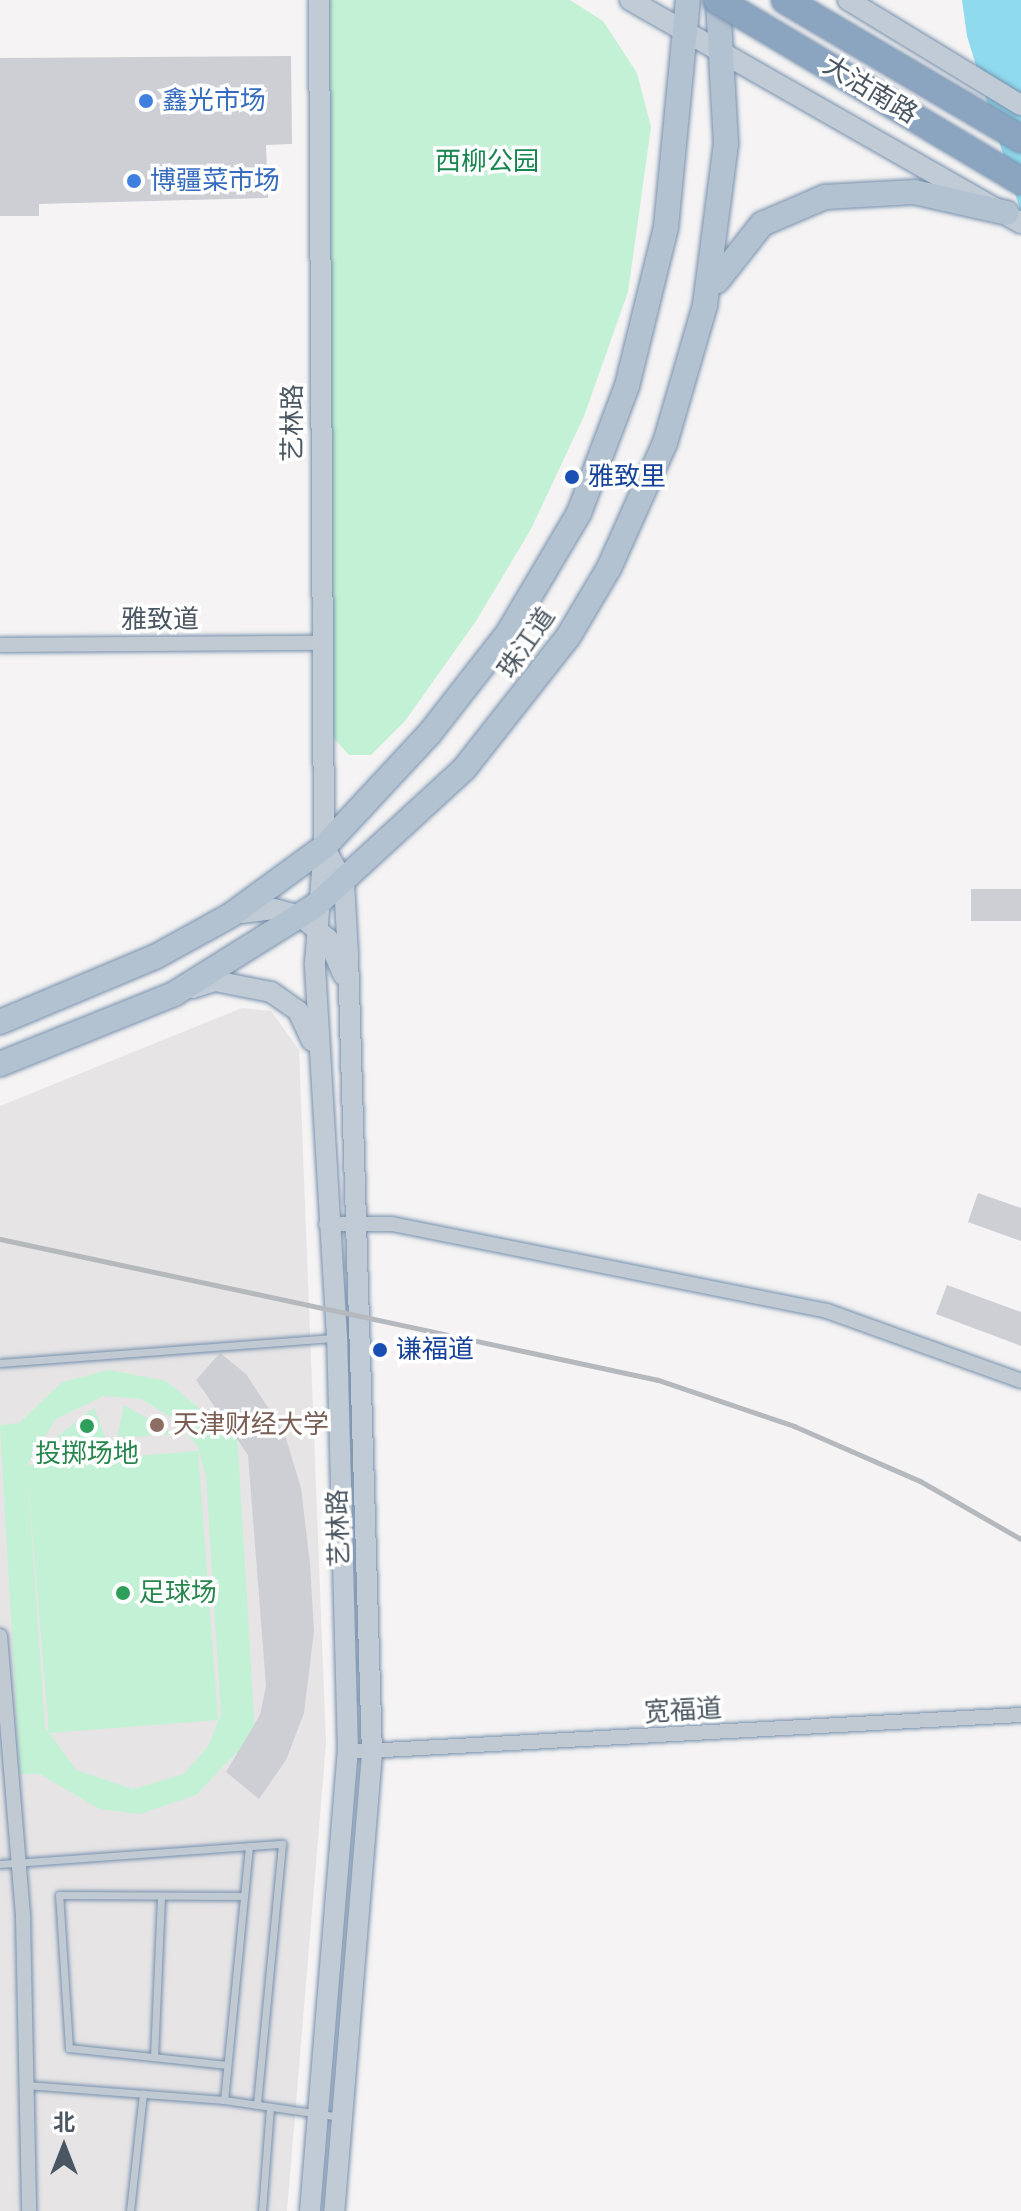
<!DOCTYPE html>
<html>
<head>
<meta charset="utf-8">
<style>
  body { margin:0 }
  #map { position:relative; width:1021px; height:2211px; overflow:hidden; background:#f5f3f3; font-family:"Work Sans","Noto Sans SC",sans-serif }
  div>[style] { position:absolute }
  .education>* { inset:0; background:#e6e4e5 }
  .green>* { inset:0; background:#c3f1d5 }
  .water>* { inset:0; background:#90daee }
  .building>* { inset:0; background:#cdcfd5; transform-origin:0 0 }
  .roads { filter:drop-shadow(0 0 2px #7690ad) drop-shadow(0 0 2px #7690ad) }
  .lane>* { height:7px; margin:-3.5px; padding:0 3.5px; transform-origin:3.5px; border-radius:3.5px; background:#c1cad2 }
  .street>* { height:14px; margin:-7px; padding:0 7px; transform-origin:7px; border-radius:7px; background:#c1cad2 }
  .secondary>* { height:20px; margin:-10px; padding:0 10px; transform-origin:10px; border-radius:10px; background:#c1cbd6 }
  .primary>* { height:24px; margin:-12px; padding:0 12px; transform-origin:12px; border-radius:12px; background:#b3c2d1 }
  .highway>* { height:26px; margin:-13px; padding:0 13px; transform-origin:13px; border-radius:13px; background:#8ba5c1 }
  .rail>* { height:5px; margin:-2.5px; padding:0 2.5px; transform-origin:2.5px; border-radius:2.5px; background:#b5b8bd }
  .bridges { filter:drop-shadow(0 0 2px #7690ad) drop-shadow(0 0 2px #7690ad) }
  .highway-bridge>* { height:26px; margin:-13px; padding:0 13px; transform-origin:13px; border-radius:13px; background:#8ba5c1 }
  .dots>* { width:22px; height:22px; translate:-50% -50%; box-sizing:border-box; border:4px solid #fff; border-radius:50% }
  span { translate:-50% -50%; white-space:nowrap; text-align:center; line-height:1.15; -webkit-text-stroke:7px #fff; paint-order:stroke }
  .street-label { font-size:26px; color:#4a5661 }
  .shop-label { font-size:26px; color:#366cbe }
  .left { translate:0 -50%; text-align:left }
  .park-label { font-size:26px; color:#17864f }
  .transit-label { font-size:26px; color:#164399 }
  .education-label { font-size:26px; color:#785e54 }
  .leisure-label { font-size:26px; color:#27864d }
  .north { position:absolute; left:24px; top:2107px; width:80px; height:80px; -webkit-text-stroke:6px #fff; paint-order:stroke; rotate:0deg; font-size:22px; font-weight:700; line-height:32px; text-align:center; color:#4a5661 }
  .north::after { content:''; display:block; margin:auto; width:28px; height:36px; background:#4a5661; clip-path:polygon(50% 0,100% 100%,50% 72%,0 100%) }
</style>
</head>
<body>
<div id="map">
  <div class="education">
    <i style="clip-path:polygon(242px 1008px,271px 1011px,299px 1050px,326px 1744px,287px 2211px,0 2211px,0 1106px)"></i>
  </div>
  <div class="green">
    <i style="clip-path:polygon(325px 0,570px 0,603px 21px,637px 73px,651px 127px,628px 292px,584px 416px,531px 529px,476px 621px,405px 721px,371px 755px,349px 755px,331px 735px)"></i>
    <i style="clip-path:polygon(evenodd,109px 1370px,166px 1381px,209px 1416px,236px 1415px,256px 1750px,236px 1753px,196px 1795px,140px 1814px,99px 1809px,40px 1774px,20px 1774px,0 1425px,19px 1423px,62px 1382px,109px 1370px,104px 1396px,141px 1399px,179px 1422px,198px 1447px,206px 1476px,221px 1714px,209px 1745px,184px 1774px,133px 1789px,76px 1770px,45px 1727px,27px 1468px,49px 1733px,218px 1720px,198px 1451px,27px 1465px,56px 1419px,104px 1396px)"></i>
    <i style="clip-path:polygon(124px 1405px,175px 1434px,117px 1438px)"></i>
    <i style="clip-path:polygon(94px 1408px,106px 1439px,48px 1444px)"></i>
  </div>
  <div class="water">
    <i style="clip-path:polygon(962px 0,1021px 0,1021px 213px,967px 36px)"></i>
  </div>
  <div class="building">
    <i style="clip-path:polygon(291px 56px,292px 144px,266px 145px,268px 198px,39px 204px,39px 216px,0 216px,0 58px)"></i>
    <i style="left:1021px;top:889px;width:32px;height:50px;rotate:90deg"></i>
    <i style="clip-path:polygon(978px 1193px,1021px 1208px,1021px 1241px,968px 1222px)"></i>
    <i style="clip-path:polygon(947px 1285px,1021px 1312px,1021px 1346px,936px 1314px)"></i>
    <i style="clip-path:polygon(220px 1353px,246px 1374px,284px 1432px,301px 1488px,310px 1564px,314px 1631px,304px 1713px,286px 1760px,259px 1799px,226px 1772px,260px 1715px,266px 1686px,248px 1455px,196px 1380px)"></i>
  </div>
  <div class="roads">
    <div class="lane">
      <i style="left:0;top:1363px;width:334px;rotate:-4.3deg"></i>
      <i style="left:249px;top:1846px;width:255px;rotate:95.6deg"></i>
      <i style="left:224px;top:2100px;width:118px;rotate:8.3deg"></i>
      <i style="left:0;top:1864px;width:283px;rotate:-4.1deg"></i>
      <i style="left:282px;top:1844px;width:262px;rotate:95.5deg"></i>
      <i style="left:154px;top:2057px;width:161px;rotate:-87.5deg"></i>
      <i style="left:227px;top:2065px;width:159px;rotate:-173.9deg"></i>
      <i style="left:69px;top:2048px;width:153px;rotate:-93.7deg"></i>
      <i style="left:59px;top:1895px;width:185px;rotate:0.3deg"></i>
      <i style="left:26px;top:2085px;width:199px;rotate:4.3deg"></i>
      <i style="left:130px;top:2211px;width:118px;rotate:-83.7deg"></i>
      <i style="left:262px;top:2211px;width:104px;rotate:-85.6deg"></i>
    </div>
    <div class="street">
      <i style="left:0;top:645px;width:319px;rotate:-0.4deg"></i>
      <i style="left:326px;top:1224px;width:66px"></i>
      <i style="left:392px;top:1224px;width:444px;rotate:11.3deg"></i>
      <i style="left:827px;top:1311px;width:206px;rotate:19.8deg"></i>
      <i style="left:0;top:1636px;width:283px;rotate:85.3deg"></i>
      <i style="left:23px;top:1918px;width:293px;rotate:88.8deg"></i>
      <i style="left:348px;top:1752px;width:674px;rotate:-3.15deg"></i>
    </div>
    <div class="secondary">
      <i style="left:630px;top:0;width:450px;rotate:29.7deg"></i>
      <i style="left:848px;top:0;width:202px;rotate:31.3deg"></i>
      <i style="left:324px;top:847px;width:41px;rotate:60.9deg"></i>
      <i style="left:344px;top:883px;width:72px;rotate:86.8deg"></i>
      <i style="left:348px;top:955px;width:798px;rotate:88.28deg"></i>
      <i style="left:372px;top:1753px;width:460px;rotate:94.7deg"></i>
      <i style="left:233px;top:914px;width:41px;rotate:-7deg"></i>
      <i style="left:274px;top:909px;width:27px;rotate:15deg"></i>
      <i style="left:300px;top:916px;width:36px;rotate:39deg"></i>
      <i style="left:328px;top:939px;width:39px;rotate:67deg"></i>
      <i style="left:193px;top:988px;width:23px;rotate:-18deg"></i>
      <i style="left:215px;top:981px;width:57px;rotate:11.1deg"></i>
      <i style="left:271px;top:992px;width:33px;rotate:35deg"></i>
      <i style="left:298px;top:1011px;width:33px;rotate:65deg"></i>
      <i style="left:310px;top:2211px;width:461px;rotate:-85.3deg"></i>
      <i style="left:348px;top:1752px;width:415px;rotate:-91.5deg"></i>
      <i style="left:337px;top:1337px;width:375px;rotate:-93.4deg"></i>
      <i style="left:315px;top:963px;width:116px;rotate:-85.6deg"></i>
      <i style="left:324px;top:847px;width:847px;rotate:-90.34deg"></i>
    </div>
    <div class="primary">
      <i style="left:717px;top:281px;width:73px;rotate:-51.7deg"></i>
      <i style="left:762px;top:224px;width:69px;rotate:-23.2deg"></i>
      <i style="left:825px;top:197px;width:89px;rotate:-3.2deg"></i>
      <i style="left:914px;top:192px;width:95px;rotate:12.7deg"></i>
      <i style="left:0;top:1022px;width:168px;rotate:-22.8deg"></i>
      <i style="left:155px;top:957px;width:87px;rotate:-28.9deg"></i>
      <i style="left:231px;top:915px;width:115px;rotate:-36.2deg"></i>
      <i style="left:324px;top:847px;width:156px;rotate:-47.1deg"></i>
      <i style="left:430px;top:733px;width:127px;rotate:-52deg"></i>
      <i style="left:508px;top:633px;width:139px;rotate:-59.4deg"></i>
      <i style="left:579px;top:513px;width:136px;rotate:-69.3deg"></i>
      <i style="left:627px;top:386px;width:164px;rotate:-76.2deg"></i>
      <i style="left:666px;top:227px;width:228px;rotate:-84.5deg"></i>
      <i style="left:0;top:1064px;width:188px;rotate:-21.9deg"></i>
      <i style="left:174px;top:994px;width:166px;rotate:-32deg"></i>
      <i style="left:315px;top:906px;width:202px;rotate:-42.6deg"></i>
      <i style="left:464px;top:769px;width:168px;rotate:-51.8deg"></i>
      <i style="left:568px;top:637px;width:80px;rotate:-59.3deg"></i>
      <i style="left:609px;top:568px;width:137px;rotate:-65.9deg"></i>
      <i style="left:665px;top:443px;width:144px;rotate:-73.8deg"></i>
      <i style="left:705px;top:305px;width:162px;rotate:-82.6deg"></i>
      <i style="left:726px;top:144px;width:144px;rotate:-93.2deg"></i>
    </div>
    <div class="highway">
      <i style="left:785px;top:0;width:274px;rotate:30.5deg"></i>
    </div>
  </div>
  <div class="rail">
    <i style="left:0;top:1239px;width:673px;rotate:12.09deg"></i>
    <i style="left:658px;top:1380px;width:144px;rotate:18.7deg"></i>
    <i style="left:794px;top:1426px;width:137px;rotate:23.6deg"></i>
    <i style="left:920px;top:1481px;width:116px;rotate:29.9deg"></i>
  </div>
  <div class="bridges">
    <div class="highway-bridge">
      <i style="left:717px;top:0;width:354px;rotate:30.8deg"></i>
    </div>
  </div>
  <div class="dots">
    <i style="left:146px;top:101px;background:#3f7fe0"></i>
    <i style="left:134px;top:181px;background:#3f7fe0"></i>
    <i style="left:572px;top:477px;background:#1a4fb4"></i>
    <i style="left:380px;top:1350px;background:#1a4fb4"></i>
    <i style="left:157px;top:1425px;background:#8d6e63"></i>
    <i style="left:87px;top:1426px;background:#2e9e5b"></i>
    <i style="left:123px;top:1593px;background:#2e9e5b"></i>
  </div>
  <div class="street-label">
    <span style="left:870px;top:90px;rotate:31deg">大沽南路</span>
    <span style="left:293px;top:423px;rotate:-90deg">艺林路</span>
    <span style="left:160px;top:620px">雅致道</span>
    <span style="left:527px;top:643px;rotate:-55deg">珠江道</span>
    <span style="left:339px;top:1528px;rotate:-92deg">艺林路</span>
    <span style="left:683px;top:1711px;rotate:-3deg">宽福道</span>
  </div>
  <div class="shop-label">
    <span class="left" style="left:162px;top:101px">鑫光市场</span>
    <span class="left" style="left:150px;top:181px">博疆菜市场</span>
  </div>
  <div class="park-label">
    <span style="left:487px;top:162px">西柳公园</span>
  </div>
  <div class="transit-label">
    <span class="left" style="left:588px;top:477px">雅致里</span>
    <span class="left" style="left:396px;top:1350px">谦福道</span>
  </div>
  <div class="education-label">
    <span class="left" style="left:173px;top:1425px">天津财经大学</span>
  </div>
  <div class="leisure-label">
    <span style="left:87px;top:1454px">投掷场地</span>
    <span class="left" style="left:139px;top:1593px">足球场</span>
  </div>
  <div class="north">北</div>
</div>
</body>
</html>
